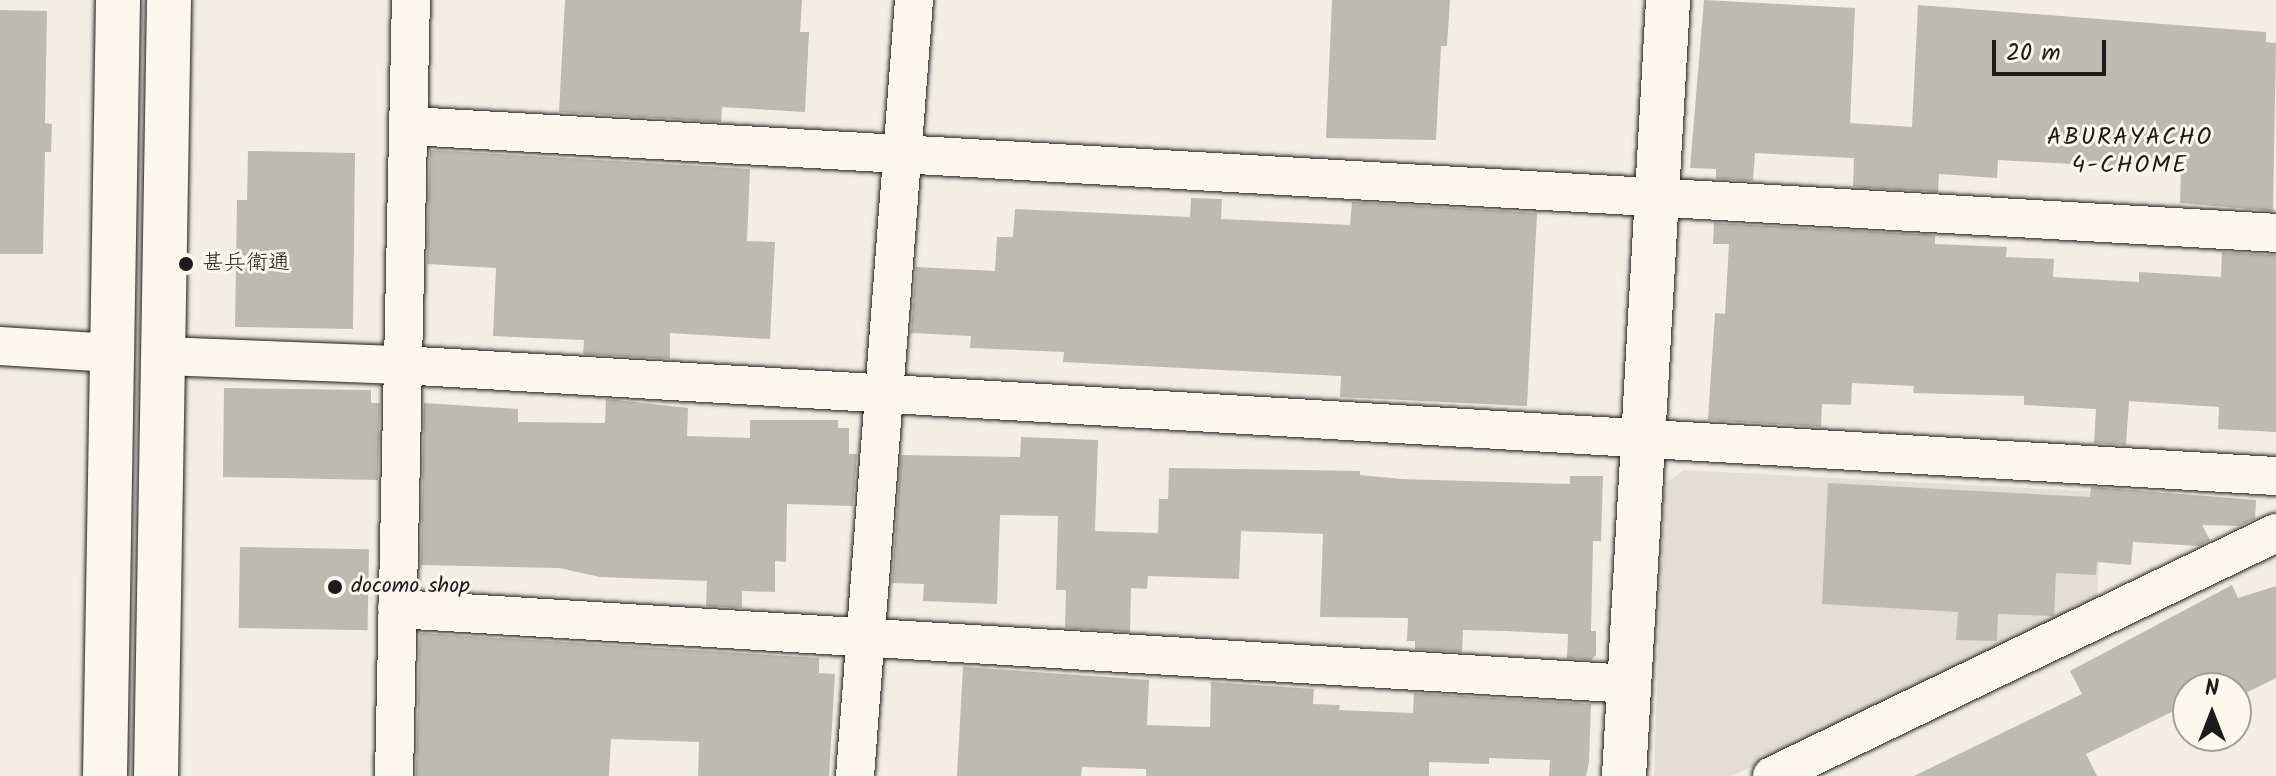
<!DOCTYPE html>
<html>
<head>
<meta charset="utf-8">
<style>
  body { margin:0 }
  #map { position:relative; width:2276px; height:776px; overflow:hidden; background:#f2eee4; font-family:Kalam,"Klee One",sans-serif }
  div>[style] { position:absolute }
  .built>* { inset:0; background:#e2ded5 }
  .building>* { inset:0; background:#bdbab1; transform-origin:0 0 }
  .roads { filter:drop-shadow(0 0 2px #1c1c1c) drop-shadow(0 0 2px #1c1c1c) }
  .street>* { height:38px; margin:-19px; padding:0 19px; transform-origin:19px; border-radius:19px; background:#fbf7ec }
  .secondary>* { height:44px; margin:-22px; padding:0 22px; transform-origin:22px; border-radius:22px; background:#fbf7ec }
  .dots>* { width:22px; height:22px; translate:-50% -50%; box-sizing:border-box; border:4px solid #fbf7ec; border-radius:50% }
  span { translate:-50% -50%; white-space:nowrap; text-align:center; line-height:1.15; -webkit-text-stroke:6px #fbf7ec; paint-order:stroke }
  .poi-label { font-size:22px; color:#1c1c1c }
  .left { translate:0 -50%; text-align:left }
  .neighbourhood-label { font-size:24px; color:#1c1c1c; letter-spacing:2px }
  .north { position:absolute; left:2172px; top:672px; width:80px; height:80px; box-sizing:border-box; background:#fbf7ec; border:2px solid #a29f99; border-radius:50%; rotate:0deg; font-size:22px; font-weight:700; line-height:32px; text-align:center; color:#1c1c1c }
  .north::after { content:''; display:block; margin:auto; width:28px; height:36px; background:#1c1c1c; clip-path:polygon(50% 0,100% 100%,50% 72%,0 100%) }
  .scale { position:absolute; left:1992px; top:40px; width:114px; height:36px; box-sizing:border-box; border:4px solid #1c1c1c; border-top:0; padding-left:10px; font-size:24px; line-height:28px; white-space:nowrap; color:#1c1c1c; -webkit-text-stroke:6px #fbf7ec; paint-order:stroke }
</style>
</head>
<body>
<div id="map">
  <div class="built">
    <i style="clip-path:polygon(1684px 470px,2102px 492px,2097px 604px,1732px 776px,1654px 776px,1664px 484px)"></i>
  </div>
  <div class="building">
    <i style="clip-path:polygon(565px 0,802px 0,800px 32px,809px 32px,805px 112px,722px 107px,721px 122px,559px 112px)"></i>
    <i style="clip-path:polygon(1332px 0,1450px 0,1447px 46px,1441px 46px,1436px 140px,1326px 138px)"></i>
    <i style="clip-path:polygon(1704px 0,1855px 8px,1850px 123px,1912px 127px,1918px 5px,2266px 32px,2266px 42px,2276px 43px,2273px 211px,2180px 203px,2181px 170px,1998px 160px,1997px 178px,1939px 174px,1938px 192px,1853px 187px,1854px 158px,1755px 153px,1753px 181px,1716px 179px,1716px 169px,1690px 168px)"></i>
    <i style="clip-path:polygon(0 10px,47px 11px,45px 123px,52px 124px,51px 152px,45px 152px,43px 254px,0 254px)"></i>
    <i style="clip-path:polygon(430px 150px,750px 169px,747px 241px,775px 242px,770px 339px,670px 333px,670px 359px,583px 354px,584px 340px,493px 336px,496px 268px,427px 264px)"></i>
    <i style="clip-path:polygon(248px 151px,355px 153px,353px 329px,235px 327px,237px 200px,247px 200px)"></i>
    <i style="clip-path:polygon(1191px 198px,1222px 199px,1221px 219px,1350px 225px,1352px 202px,1537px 213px,1527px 406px,1340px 397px,1341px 376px,1063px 362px,1064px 352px,970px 348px,971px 336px,911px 333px,916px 267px,995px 271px,997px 237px,1013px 237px,1015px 209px,1190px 217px)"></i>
    <i style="clip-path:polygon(1714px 223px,1935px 235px,1935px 244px,2007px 247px,2006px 257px,2054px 259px,2053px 277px,2139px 282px,2139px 272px,2221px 277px,2222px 252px,2276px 255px,2276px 432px,2218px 429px,2219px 407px,2129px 401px,2126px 445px,2094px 443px,2096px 409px,2024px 405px,2024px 396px,1913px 393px,1914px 386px,1852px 383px,1851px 405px,1822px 404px,1821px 427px,1708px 420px,1715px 313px,1725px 314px,1729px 244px,1713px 244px)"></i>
    <i style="clip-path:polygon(224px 388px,371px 390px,371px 403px,380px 403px,378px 480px,223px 477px)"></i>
    <i style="clip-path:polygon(606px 399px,688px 408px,687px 436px,750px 438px,750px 420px,838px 420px,838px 428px,849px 428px,849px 454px,857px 454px,853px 506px,787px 504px,786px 562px,775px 561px,775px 592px,742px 591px,742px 608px,706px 606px,707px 581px,600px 577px,559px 568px,421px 565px,424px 403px,518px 409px,518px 422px,605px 423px)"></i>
    <i style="clip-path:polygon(1021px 437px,1098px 440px,1095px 531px,1158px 533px,1159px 499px,1168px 499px,1169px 468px,1360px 471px,1360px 475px,1401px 479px,1570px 484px,1570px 476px,1603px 476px,1601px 541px,1593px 541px,1591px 631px,1596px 631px,1596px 655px,1591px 660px,1567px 658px,1568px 634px,1505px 631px,1463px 630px,1462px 652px,1415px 649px,1415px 641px,1407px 641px,1408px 618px,1320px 617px,1323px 534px,1241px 531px,1239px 579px,1148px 576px,1147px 589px,1131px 588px,1130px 632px,1065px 628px,1066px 590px,1056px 590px,1058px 516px,1000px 515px,997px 604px,923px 601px,924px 584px,892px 583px,901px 455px,1020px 457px)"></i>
    <i style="clip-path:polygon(1828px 483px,2090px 497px,2091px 487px,2256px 500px,2255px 519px,2239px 526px,2202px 525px,2210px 540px,2199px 546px,2133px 542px,2131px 565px,2097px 562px,2096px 575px,2056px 573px,2054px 616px,1998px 614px,1997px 641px,1956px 640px,1958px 612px,1822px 604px)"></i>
    <i style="left:240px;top:547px;width:129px;height:81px;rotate:1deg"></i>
    <i style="clip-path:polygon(2232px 585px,2238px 598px,2276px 586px,2276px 678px,2236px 698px,2236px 688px,2188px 688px,2188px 704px,2086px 754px,2097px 776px,1914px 776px,2082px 694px,2070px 671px)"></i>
    <i style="clip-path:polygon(420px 633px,819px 658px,819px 673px,835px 674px,829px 776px,698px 776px,699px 742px,611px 739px,609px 776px,416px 776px)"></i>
    <i style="clip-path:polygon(963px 667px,1149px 680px,1147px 725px,1210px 727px,1211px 682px,1314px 689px,1313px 704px,1340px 705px,1339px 710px,1413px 713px,1414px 693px,1591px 704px,1589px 762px,1586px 776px,1549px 776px,1550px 760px,1489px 758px,1489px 764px,1429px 762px,1429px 776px,1146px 776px,1146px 769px,1082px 767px,1081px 776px,957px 776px)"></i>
  </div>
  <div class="roads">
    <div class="street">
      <i style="left:411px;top:126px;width:1868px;rotate:3.28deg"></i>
      <i style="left:0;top:346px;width:112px;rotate:3.6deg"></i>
      <i style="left:163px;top:356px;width:238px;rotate:2.2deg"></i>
      <i style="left:401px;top:365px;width:1878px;rotate:3.39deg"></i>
      <i style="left:397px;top:609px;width:1234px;rotate:3.48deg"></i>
      <i style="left:394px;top:776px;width:776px;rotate:-88.75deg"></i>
      <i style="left:855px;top:776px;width:778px;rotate:-85.65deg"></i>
      <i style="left:1772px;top:776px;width:560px;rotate:-25.74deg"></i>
    </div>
    <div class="secondary">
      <i style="left:105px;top:776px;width:776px;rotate:-89.04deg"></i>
      <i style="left:156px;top:776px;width:776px;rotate:-89.04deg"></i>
      <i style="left:1624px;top:776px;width:777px;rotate:-86.75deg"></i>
    </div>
  </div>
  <div class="dots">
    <i style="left:186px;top:264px;background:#1c1c1c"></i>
    <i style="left:335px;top:587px;background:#1c1c1c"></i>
  </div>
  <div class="poi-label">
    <span class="left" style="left:202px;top:264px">甚兵衛通</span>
    <span class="left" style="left:351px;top:587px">docomo shop</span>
  </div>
  <div class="neighbourhood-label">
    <span style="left:2130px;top:152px">ABURAYACHO<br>4-CHOME</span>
  </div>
  <div class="north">N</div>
  <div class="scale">20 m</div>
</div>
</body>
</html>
